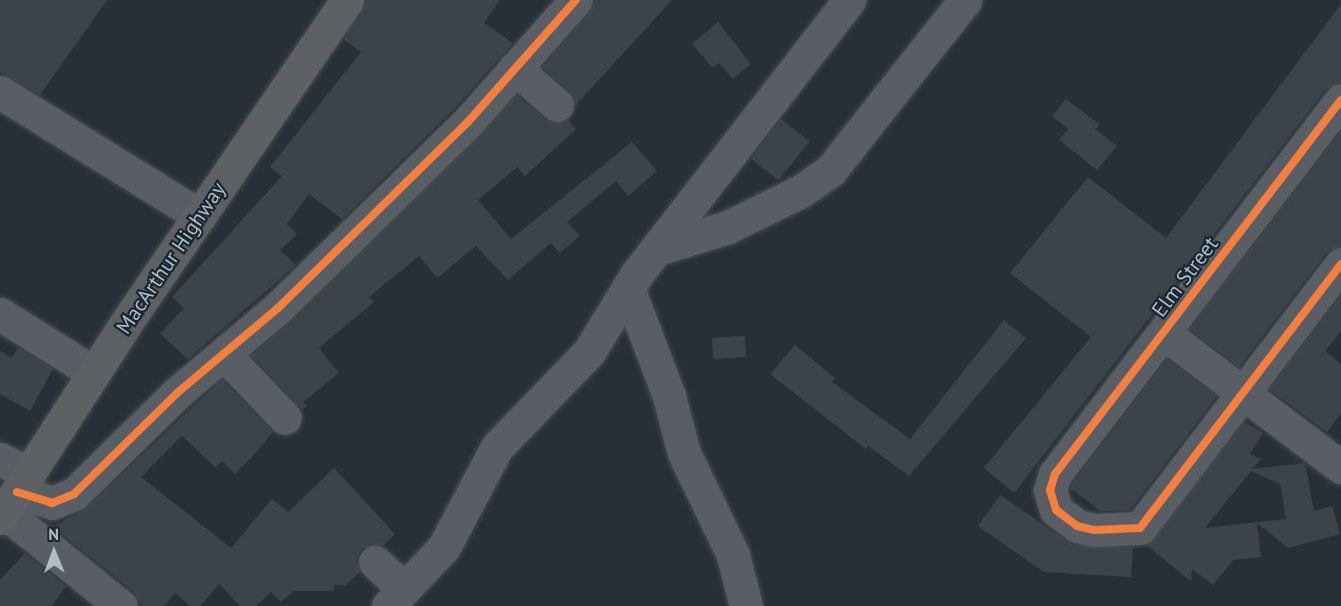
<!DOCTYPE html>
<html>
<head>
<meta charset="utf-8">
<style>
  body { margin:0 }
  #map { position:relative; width:1341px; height:606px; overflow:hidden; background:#273037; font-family:"PT Sans",sans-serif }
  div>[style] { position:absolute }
  .building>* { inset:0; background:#3c444a; transform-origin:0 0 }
  .roads { filter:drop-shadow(0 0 2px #454c51) drop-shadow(0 0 2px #454c51) }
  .minor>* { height:33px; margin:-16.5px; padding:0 16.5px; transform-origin:16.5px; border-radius:16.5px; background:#585e64 }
  .highway>* { height:33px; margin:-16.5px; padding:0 16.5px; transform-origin:16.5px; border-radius:16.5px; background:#5d6164 }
  .cycleway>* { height:8px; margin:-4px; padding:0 4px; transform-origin:4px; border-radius:4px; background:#f27e40 }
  span { translate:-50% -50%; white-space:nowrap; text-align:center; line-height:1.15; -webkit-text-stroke:4.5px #1a2731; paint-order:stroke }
  .street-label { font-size:21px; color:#b0bdc8 }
  .north { position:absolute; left:24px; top:522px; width:60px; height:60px; -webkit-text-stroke:4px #1a2731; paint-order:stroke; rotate:359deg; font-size:16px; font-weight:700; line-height:24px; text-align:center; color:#b0bdc8 }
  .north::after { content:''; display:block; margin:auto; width:21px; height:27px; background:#b0bdc8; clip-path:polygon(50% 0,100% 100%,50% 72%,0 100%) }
</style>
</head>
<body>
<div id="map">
  <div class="building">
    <i style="clip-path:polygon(0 0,107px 0,40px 95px,0 72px)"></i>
    <i style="clip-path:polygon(366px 0,500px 0,484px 23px,513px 43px,453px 110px,342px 219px,309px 194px,287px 224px,297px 234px,280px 250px,296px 265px,188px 359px,160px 334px,184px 308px,172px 297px,282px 176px,270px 167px,361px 52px,343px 39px)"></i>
    <i style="clip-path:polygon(594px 0,672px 0,575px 106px,569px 91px,542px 67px,590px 12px)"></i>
    <i style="clip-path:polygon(1341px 4px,1341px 82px,1326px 89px,1014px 493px,984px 468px,1091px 337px,1010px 273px,1088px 177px,1166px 238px)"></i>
    <i style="clip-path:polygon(718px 22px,751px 64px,733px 79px,719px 63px,713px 68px,692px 44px)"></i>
    <i style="clip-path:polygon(517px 95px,545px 119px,554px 123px,568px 120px,576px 129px,525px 176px,517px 167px,478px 200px,511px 239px,632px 142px,657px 171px,628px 196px,616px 181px,567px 222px,580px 236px,560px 253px,551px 243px,508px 280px,476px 246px,437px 278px,419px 256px,369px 297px,374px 302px,319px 348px,339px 373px,303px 402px,307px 406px,302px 410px,251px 355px,292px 320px)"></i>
    <i style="clip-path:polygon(1066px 99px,1099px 124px,1095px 129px,1117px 146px,1097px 170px,1059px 140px,1068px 129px,1052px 116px)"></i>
    <i style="left:781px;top:119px;width:36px;height:50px;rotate:38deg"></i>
    <i style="clip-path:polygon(1341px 131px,1341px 246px,1326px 253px,1239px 367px,1189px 329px)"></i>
    <i style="clip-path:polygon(1341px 295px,1341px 331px,1325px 351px,1341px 364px,1341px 413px,1327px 432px,1269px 389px)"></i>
    <i style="clip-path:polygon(1004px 320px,1026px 338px,909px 476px,868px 446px,866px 449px,770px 374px,795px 345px,835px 378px,832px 382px,910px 439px)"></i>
    <i style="left:745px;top:336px;width:21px;height:33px;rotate:87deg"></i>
    <i style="clip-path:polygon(18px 347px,53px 369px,30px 411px,0 394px,0 351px,12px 358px)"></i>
    <i style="clip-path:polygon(1167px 359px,1217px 396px,1130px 510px,1100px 511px,1070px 488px,1072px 483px)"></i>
    <i style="clip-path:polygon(222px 379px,273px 432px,251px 458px,235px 474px,222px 461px,215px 467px,182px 436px,141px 477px,231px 548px,272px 499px,288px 512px,334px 468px,395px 534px,383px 546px,362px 549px,357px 558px,360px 572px,346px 585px,334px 585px,334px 591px,294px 591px,281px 602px,271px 592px,256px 606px,240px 606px,219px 584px,200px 606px,190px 606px,175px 593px,164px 606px,142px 606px,133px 591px,53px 527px,87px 507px)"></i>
    <i style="clip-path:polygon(evenodd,1244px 422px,1263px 433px,1250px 454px,1261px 459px,1252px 469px,1305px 463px,1314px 511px,1332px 506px,1340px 534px,1288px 548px,1257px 523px,1261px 557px,1233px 560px,1213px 585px,1192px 569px,1191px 581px,1146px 545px,1244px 422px,1251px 471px,1280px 484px,1286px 519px,1205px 528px,1251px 471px)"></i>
    <i style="clip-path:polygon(1000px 495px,1072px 544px,1133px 547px,1131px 577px,1044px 572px,978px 526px)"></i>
    <i style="clip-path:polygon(25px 553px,66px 586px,52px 606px,0 606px,0 580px)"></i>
  </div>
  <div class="roads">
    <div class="minor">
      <i style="left:515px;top:68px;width:56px;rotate:41.4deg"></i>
      <i style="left:0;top:92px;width:235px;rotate:31.8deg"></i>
      <i style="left:1341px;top:100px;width:471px;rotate:127.4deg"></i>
      <i style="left:1055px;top:474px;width:17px;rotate:107deg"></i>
      <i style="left:1050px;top:490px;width:21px;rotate:73deg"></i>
      <i style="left:1056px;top:510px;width:26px;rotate:37deg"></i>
      <i style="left:1077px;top:526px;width:17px;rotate:13deg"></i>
      <i style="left:1094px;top:530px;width:46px;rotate:-2.5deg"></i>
      <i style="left:1140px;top:528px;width:332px;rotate:-52.7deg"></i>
      <i style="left:657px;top:249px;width:74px;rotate:-17.2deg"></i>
      <i style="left:728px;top:227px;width:81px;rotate:-26.3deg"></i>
      <i style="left:801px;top:191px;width:35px;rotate:-35deg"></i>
      <i style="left:830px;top:171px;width:218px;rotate:-51.7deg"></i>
      <i style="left:628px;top:288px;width:116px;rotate:69.2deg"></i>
      <i style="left:669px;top:396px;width:59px;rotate:75.3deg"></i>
      <i style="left:684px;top:453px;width:113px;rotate:64.3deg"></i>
      <i style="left:733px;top:555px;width:53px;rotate:75.7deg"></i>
      <i style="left:0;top:314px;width:111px;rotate:32.1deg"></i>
      <i style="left:1165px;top:334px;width:221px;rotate:37.1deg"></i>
      <i style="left:224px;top:354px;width:88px;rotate:46.4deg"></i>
      <i style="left:0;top:459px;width:33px;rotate:27deg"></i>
      <i style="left:17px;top:492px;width:37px;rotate:17deg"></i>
      <i style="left:52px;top:503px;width:24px;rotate:-22deg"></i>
      <i style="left:74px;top:494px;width:144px;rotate:-44.4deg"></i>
      <i style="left:177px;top:393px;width:133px;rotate:-40.1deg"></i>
      <i style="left:279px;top:307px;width:263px;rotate:-44.4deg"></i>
      <i style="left:467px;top:123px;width:164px;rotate:-48.5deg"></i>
      <i style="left:4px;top:512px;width:150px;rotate:38.8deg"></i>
      <i style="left:375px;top:562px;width:40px;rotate:43deg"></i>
      <i style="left:388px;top:606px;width:81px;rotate:-46.5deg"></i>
      <i style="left:444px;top:547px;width:113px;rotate:-62.1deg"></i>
      <i style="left:497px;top:447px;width:132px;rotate:-45.9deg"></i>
      <i style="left:589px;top:352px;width:90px;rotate:-58.6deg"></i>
      <i style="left:636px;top:275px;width:348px;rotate:-52.2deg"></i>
    </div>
    <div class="highway">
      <i style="left:0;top:518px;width:232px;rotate:-57.1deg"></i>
      <i style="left:126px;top:323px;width:391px;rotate:-55.6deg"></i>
    </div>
  </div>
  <div class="cycleway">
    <i style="left:1341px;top:100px;width:471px;rotate:127.4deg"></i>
    <i style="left:1055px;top:474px;width:17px;rotate:107deg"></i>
    <i style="left:1050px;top:490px;width:21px;rotate:73deg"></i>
    <i style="left:1056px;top:510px;width:26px;rotate:37deg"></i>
    <i style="left:1077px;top:526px;width:17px;rotate:13deg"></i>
    <i style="left:1094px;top:530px;width:46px;rotate:-2.5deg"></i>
    <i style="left:1140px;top:528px;width:332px;rotate:-52.7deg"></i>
    <i style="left:17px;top:492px;width:37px;rotate:17deg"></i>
    <i style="left:52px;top:503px;width:24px;rotate:-22deg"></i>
    <i style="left:74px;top:494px;width:144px;rotate:-44.4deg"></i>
    <i style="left:177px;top:393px;width:133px;rotate:-40.1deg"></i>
    <i style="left:279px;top:307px;width:263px;rotate:-44.4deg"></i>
    <i style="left:467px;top:123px;width:164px;rotate:-48.5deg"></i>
  </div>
  <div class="street-label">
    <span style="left:171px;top:258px;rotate:-56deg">MacArthur Highway</span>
    <span style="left:1185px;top:277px;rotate:-53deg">Elm Street</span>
  </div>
  <div class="north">N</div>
</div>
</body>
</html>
